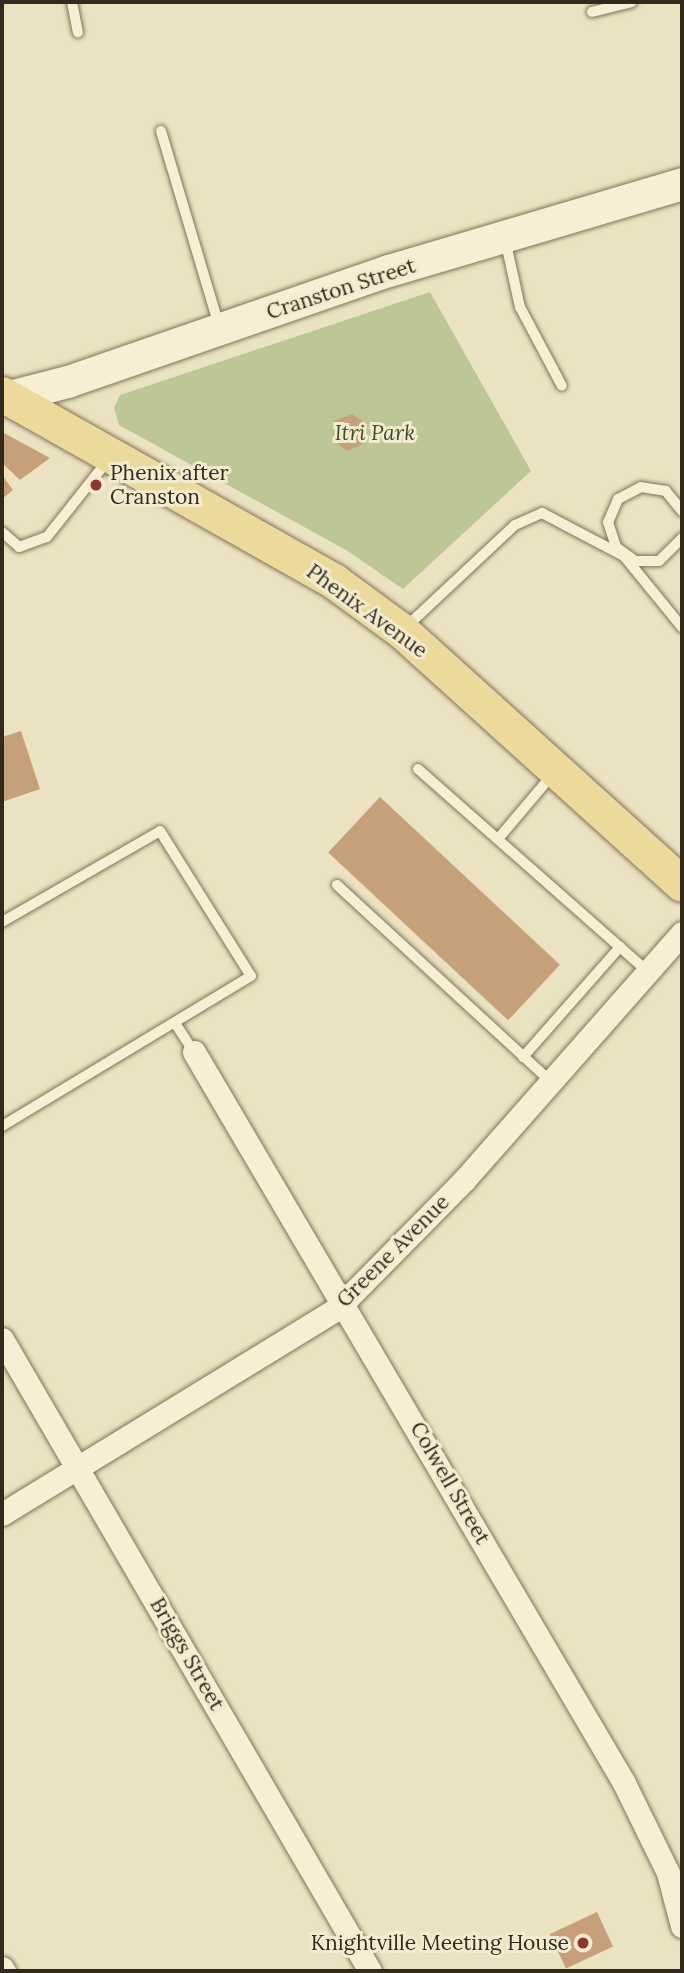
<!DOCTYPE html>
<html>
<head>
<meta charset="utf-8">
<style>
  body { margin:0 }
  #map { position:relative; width:684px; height:1973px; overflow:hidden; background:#eae2c0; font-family:Lora,serif }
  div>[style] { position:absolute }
  .green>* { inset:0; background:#bcc795 }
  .building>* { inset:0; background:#c6a079; transform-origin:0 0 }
  .roads { filter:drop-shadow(0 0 2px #82735a) drop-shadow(0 0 2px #82735a) }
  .lane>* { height:10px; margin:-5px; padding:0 5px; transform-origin:5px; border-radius:5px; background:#f6efd3 }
  .street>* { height:23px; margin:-11.5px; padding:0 11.5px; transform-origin:11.5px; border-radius:11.5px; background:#f6efd3 }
  .secondary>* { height:32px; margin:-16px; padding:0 16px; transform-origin:16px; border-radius:16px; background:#f6efd3 }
  .primary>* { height:35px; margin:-17.5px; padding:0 17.5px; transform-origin:17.5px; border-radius:17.5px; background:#ecda9a }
  .dots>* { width:19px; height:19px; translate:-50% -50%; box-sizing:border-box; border:4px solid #f2ebcf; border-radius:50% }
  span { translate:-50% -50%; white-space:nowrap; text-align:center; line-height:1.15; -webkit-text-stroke:6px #f2ebcf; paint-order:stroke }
  .street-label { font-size:21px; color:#33291d }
  .park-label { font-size:21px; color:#3f4e25; font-style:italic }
  .poi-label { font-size:21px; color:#33291d }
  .left { translate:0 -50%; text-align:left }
  .right { translate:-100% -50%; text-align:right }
  .frame { position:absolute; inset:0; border:4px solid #33291d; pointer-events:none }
</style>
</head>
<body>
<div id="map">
  <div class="green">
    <i style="clip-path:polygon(430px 292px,531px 471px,403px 589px,346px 550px,119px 425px,114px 408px,120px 395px)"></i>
  </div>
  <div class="building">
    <i style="clip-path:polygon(352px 414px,366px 424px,365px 443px,347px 451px,333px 440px,334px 421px)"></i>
    <i style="clip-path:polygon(2px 432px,50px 458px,20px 480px,2px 463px)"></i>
    <i style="clip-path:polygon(2px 475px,13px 490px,2px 499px)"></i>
    <i style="clip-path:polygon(21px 731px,40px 789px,2px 802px,2px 737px)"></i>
    <i style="left:380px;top:797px;width:246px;height:76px;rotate:43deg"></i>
    <i style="left:597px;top:1912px;width:38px;height:52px;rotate:65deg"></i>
  </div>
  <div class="roads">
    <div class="lane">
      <i style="left:72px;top:2px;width:31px;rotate:79deg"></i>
      <i style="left:592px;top:12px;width:41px;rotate:-14deg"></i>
      <i style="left:161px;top:131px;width:203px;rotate:73.4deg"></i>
      <i style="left:505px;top:239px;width:70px;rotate:77.6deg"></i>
      <i style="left:520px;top:307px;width:89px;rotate:62deg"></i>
      <i style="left:682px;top:511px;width:26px;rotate:-129deg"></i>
      <i style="left:666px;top:491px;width:25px;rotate:-171deg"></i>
      <i style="left:641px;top:487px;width:26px;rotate:152deg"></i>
      <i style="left:618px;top:499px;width:25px;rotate:113deg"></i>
      <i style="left:608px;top:522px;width:26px;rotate:72deg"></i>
      <i style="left:616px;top:547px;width:24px;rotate:36deg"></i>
      <i style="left:635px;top:561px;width:24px"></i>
      <i style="left:659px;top:561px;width:33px;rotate:-45deg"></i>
      <i style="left:2px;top:532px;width:23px;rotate:41deg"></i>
      <i style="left:19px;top:547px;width:30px;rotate:-20deg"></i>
      <i style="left:47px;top:537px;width:98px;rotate:-51.6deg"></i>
      <i style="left:406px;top:627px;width:149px;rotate:-43.1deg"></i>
      <i style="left:515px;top:525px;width:30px;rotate:-24deg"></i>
      <i style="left:542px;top:513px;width:93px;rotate:27.7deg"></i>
      <i style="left:624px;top:556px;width:92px;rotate:50.8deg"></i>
      <i style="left:418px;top:769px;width:305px;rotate:41.4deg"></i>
      <i style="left:498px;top:839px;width:85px;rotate:-49.8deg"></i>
      <i style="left:337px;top:885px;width:288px;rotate:42.6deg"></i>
      <i style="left:2px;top:922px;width:182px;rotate:-29.9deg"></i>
      <i style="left:160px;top:831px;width:171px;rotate:57.9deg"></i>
      <i style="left:251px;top:976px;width:291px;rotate:148.9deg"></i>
      <i style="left:175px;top:1023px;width:35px;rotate:57deg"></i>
      <i style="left:523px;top:1057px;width:147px;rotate:-48.6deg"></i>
    </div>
    <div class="street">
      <i style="left:194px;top:1052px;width:848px;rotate:59.53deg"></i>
      <i style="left:624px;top:1783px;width:100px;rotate:63.9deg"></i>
      <i style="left:668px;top:1873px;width:55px;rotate:75.2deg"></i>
      <i style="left:2px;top:1339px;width:731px;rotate:59.79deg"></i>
      <i style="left:2px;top:1514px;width:393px;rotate:-31.5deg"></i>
      <i style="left:337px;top:1309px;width:182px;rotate:-45.4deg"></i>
      <i style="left:465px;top:1179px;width:328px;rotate:-48.6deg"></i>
      <i style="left:2px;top:1968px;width:4px;rotate:56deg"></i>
    </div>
    <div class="secondary">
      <i style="left:2px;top:399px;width:68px;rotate:-14.4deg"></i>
      <i style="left:68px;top:382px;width:340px;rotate:-19.1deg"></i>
      <i style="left:389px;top:271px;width:306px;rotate:-16.5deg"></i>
    </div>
    <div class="primary">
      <i style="left:2px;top:394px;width:382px;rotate:29.4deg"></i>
      <i style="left:335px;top:582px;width:83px;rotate:36.2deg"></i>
      <i style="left:402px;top:631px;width:377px;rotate:42.1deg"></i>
    </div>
  </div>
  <div class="dots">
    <i style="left:96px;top:485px;background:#8c362e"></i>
    <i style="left:583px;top:1943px;background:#8c362e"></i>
  </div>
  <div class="street-label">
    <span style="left:341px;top:289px;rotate:-18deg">Cranston Street</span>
    <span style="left:367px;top:611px;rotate:36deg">Phenix Avenue</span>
    <span style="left:393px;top:1251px;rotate:-45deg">Greene Avenue</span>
    <span style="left:450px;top:1483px;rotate:60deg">Colwell Street</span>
    <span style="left:187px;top:1654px;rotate:60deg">Briggs Street</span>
  </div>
  <div class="park-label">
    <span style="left:375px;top:433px">Itri Park</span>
  </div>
  <div class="poi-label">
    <span class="left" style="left:110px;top:485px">Phenix after<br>Cranston</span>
    <span class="right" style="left:569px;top:1943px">Knightville Meeting House</span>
  </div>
  <div class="frame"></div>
</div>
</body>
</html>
